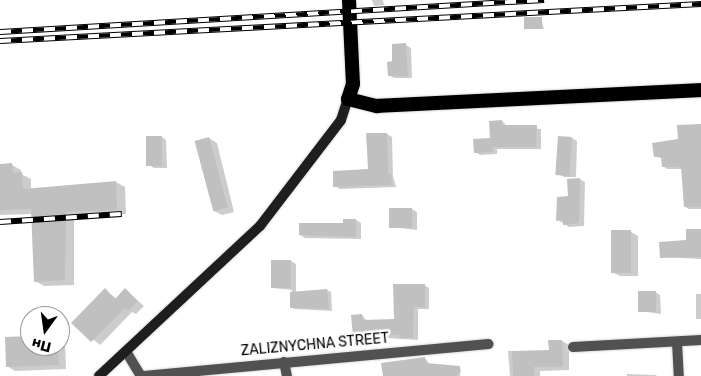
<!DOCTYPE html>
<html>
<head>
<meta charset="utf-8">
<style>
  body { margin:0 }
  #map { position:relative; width:701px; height:376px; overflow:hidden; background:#fff; font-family:Rubik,sans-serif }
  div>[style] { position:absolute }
  .shadow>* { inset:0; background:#0003; transform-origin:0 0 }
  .building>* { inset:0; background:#c0c0c0; transform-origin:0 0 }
  .roads { filter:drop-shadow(0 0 1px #dbdbdb) drop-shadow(0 0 1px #dbdbdb) }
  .minor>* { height:10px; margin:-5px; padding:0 5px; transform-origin:5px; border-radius:5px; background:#515151 }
  .secondary>* { height:10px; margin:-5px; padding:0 5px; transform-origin:5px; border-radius:5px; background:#1e1e1e }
  .trunk>* { height:14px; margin:-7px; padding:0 7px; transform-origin:7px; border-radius:7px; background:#000 }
  .rail>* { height:5.5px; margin-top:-2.75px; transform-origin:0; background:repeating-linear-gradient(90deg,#fff 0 11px,#000 0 22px); box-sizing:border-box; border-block:1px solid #000 }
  span { translate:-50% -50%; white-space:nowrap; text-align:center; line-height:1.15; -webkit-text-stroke:5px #fff; paint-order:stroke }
  .street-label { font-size:14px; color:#000 }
  .north { position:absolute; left:20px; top:306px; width:50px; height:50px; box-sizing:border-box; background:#fff; border:1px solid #999; border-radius:50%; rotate:194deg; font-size:14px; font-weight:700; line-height:20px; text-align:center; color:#000 }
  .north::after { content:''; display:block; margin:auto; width:18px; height:22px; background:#000; clip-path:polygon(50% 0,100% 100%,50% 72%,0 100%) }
</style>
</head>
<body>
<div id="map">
  <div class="shadow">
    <i style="clip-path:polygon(372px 0,383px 0,384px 5px,374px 6px)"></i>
    <i style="clip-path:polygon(541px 19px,544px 29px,526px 29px)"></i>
    <i style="clip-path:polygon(406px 45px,411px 48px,412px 78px,394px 78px,389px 75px)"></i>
    <i style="clip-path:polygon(502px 121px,507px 126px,541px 129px,541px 149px,497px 149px,497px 154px,480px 155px,475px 152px,491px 139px)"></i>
    <i style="clip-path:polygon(701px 125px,701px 209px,689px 209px,685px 207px,683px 169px,667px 169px,663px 166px,663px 159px,655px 156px)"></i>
    <i style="clip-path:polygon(387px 134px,392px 137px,393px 176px,396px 187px,340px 189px,335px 186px,369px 171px)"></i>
    <i style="clip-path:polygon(162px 137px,166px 140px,167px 168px,154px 168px,149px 165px)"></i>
    <i style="clip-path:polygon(209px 138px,217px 143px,234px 212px,222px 215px,214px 211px)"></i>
    <i style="clip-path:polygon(572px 138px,577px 141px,576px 177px,564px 177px,559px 174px)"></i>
    <i style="clip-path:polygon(0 165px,12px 165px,21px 170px,21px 174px,31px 179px,31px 190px,116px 182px,125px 187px,126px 214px,74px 217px,74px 285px,44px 286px,35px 281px,32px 214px,0 215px)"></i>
    <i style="clip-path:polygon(580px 179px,585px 182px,584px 226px,569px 227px,558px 220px,569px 197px,568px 180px)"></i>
    <i style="clip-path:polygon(412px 209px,417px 212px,417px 230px,390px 227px)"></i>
    <i style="clip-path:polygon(356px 220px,361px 223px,361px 239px,305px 238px,300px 235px)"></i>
    <i style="clip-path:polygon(701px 230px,701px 259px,661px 257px,687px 241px)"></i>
    <i style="clip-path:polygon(631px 232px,638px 236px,638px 276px,620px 276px,612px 272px)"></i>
    <i style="clip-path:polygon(291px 261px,296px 264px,296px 292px,327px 290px,331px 292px,332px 311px,295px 309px,291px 307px,292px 290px,272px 288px)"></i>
    <i style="clip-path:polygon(424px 285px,429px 288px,429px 309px,418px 309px,418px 340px,354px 336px,362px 315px,367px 321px,395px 320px)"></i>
    <i style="clip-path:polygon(105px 290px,117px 299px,125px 290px,144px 306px,136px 314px,132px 312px,100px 345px,73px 323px)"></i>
    <i style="clip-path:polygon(655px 292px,660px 295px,661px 314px,639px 311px)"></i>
    <i style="left:696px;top:294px;width:5px;height:25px"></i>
    <i style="clip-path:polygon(30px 338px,30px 346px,60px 346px,60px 338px,65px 341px,66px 369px,15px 371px,7px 366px)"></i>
    <i style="clip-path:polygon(562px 341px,569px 345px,569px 370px,540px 371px,540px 376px,510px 376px,508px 351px,550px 351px)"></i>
    <i style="clip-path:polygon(425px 358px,430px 365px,456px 367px,461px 369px,460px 376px,384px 376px)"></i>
    <i style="clip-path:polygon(627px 374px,656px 375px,657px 376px,627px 376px)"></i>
  </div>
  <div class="building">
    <i style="left:542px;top:17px;width:12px;height:18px;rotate:90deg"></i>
    <i style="clip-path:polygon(406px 43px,408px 76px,388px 76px,387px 62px,392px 61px,392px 44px)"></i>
    <i style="clip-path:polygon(502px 120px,502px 125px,537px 125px,536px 147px,493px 147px,493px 152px,474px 153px,473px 139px,490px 138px,489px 121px)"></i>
    <i style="clip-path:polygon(701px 124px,701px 207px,684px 207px,681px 167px,662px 167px,661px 157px,654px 157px,652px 143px,678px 139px,677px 125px)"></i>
    <i style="clip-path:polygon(366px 133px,387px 133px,388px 174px,391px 174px,392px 185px,333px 187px,333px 171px,368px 169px)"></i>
    <i style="left:146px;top:136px;width:16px;height:30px"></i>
    <i style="left:558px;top:136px;width:14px;height:39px;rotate:4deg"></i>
    <i style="left:209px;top:137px;width:73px;height:15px;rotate:75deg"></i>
    <i style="clip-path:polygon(12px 163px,13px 173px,22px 172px,23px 189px,116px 181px,117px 210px,66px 212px,65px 280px,34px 282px,31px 209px,0 210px,0 164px)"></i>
    <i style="clip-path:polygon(580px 178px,579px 223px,563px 225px,563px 220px,556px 221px,557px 197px,568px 196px,567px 179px)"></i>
    <i style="left:389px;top:208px;width:23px;height:20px"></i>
    <i style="clip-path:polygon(343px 219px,356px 219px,356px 237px,299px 235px,299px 223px,343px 223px)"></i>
    <i style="clip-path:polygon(686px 229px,701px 229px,701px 257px,660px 258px,659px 242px,686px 240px)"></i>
    <i style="left:631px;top:230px;width:43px;height:20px;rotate:90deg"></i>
    <i style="left:271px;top:260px;width:20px;height:28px"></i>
    <i style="clip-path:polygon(393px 284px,425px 284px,425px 307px,414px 307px,413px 338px,400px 338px,400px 335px,353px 336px,351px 315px,362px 314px,363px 320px,394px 319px)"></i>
    <i style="clip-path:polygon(105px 288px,115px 299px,125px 288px,138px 301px,128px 311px,125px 308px,91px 342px,71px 323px)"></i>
    <i style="clip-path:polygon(327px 289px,329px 309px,290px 308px,290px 292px)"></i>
    <i style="left:638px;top:291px;width:18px;height:21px"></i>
    <i style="clip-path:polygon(30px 336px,30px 346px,58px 346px,59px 365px,6px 367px,5px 337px)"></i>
    <i style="clip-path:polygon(548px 340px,562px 340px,563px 367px,534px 367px,534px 376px,513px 376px,512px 351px,549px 350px)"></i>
    <i style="clip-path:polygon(425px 357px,426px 363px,460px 366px,460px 372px,456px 376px,383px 376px,381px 363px)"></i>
  </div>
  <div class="roads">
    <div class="minor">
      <i style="left:677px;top:342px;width:34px;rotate:87deg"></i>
      <i style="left:573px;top:347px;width:128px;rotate:-3.1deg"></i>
      <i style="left:127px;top:353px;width:27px;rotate:59deg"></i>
      <i style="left:284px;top:362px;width:14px;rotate:78deg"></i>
      <i style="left:144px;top:376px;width:346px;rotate:-5.3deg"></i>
    </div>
    <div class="secondary">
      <i style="left:99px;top:376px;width:220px;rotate:-43deg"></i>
      <i style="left:260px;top:226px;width:133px;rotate:-52.6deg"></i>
      <i style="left:341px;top:120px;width:22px;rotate:-72deg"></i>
    </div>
    <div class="trunk">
      <i style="left:349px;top:0;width:84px;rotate:87.3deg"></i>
      <i style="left:353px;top:84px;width:16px;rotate:108deg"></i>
      <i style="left:348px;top:99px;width:30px;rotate:14deg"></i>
      <i style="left:377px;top:106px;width:324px;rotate:-2.8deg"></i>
    </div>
  </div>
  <div class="rail">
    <i style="left:0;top:32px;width:545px;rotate:-3.37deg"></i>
    <i style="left:0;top:41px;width:702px;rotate:-3.02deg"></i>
    <i style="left:0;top:222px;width:122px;rotate:-3.8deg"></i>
  </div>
  <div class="street-label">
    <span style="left:315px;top:345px;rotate:-5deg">ZALIZNYCHNA STREET</span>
  </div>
  <div class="north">Пн</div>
</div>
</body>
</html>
